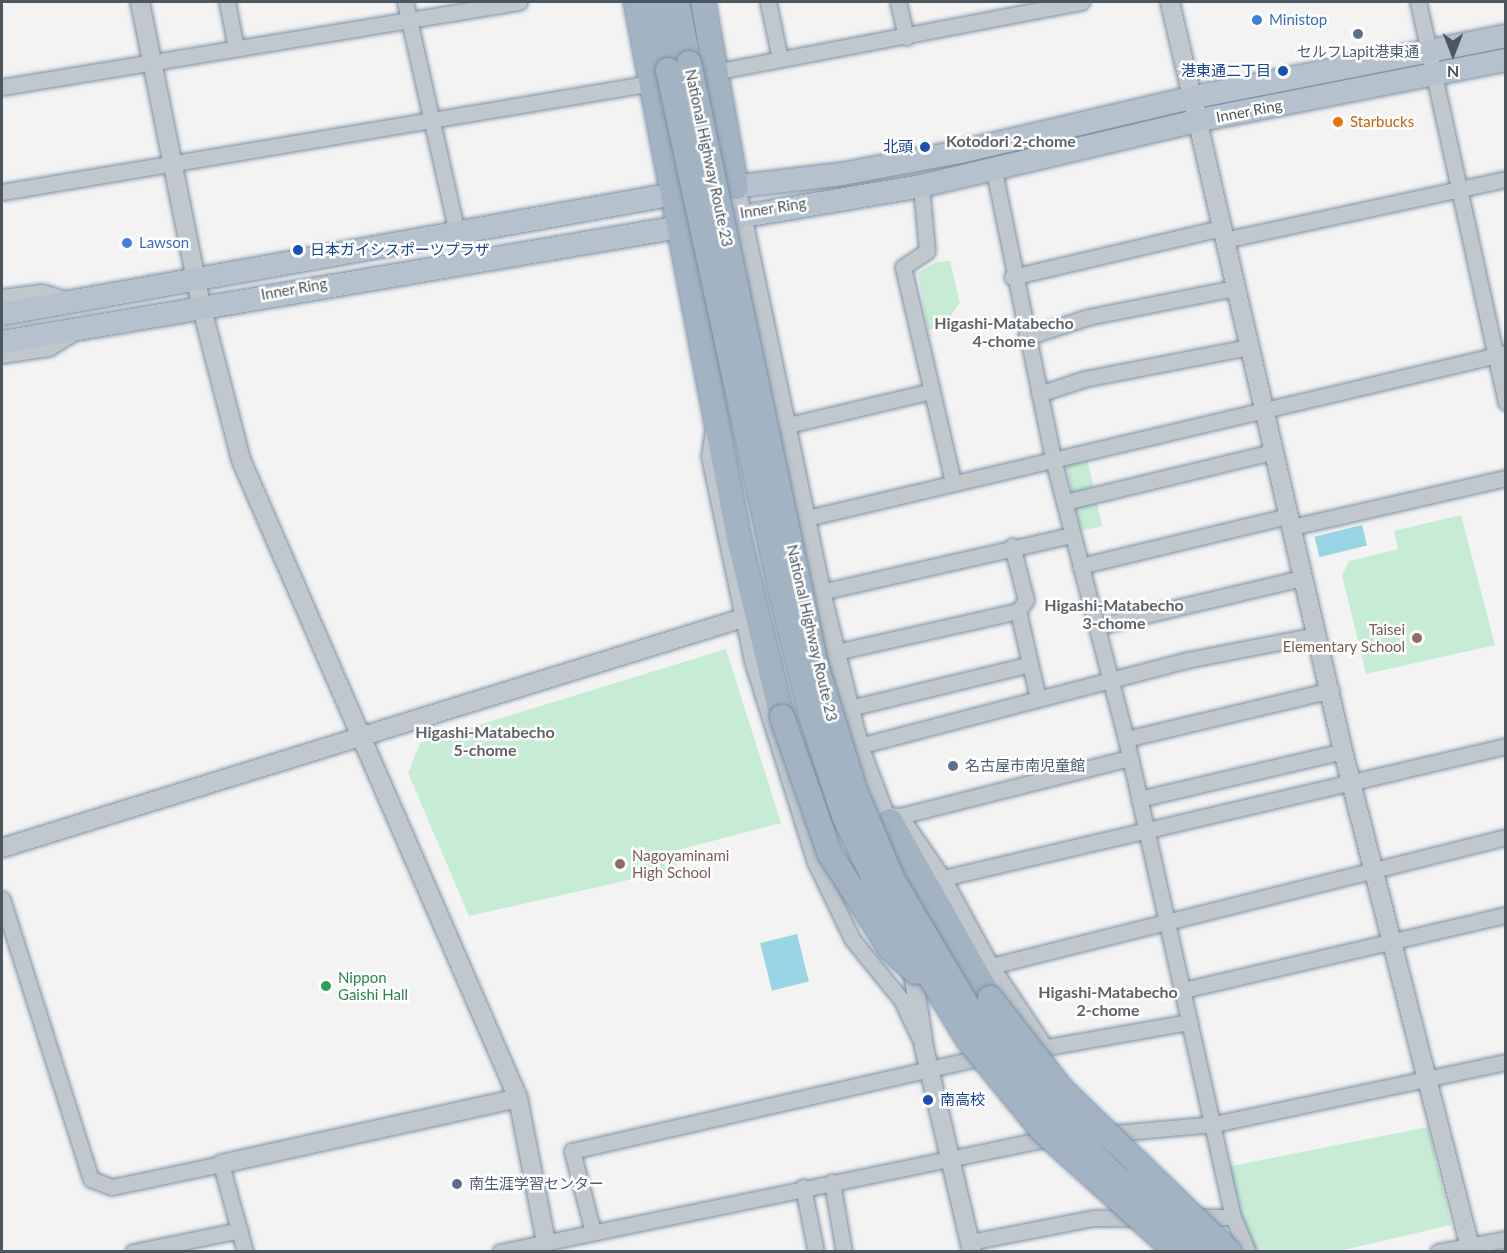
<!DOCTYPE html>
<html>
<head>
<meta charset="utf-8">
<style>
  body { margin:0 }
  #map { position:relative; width:1507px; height:1253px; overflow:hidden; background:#f4f3f3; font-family:Lato,"Noto Sans JP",sans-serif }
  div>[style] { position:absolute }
  .green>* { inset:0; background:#c7ecd5; transform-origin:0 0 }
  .water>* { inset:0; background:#99d5e4; transform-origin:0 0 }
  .roads { filter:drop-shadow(0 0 2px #7b91a7) drop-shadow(0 0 2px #7b91a7) }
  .minor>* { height:15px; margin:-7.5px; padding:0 7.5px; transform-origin:7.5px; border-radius:7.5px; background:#c0c7cd }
  .tertiary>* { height:18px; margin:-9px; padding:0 9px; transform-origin:9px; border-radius:9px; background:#c0c7cd }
  .primary>* { height:22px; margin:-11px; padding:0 11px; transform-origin:11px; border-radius:11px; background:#b5c2ce }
  .trunk>* { height:24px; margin:-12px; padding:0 12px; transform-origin:12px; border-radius:12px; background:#a2b4c4 }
  .bridges { filter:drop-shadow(0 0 2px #7b91a7) drop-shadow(0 0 2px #7b91a7) }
  .trunk-bridge>* { height:24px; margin:-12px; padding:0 12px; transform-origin:12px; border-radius:12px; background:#a2b4c4 }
  .dots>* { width:16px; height:16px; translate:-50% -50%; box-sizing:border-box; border:3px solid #fff; border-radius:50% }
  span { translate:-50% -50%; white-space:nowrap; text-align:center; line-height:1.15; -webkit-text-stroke:5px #fff; paint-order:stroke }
  .shop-label { font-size:15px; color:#366cbe }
  .left { translate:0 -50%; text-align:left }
  .service-label { font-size:15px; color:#4e5e75 }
  .transit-label { font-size:15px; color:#164399 }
  .right { translate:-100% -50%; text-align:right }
  .street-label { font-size:15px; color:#4c565e }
  .food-label { font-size:15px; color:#c56008 }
  .education-label { font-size:15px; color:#785e54 }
  .leisure-label { font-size:15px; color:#27864d }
  .neighbourhood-label { font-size:16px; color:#5f6367; font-weight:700 }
  .frame { position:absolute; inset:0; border:3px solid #4c565e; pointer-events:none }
  .north { position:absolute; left:1423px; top:24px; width:60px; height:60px; -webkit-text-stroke:4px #fff; paint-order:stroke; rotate:180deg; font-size:16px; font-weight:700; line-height:24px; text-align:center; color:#4c565e }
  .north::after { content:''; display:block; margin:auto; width:21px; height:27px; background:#4c565e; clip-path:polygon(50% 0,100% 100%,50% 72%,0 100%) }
</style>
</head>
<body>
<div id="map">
  <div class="green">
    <i style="clip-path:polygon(950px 261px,960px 303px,943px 326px,928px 330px,918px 273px,936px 262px)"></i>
    <i style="left:1087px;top:458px;width:32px;height:22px;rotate:77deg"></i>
    <i style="clip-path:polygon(1096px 498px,1102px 526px,1081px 531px,1075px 507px)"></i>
    <i style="clip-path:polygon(1461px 515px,1495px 645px,1366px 674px,1342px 575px,1349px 561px,1398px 549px,1394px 531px)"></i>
    <i style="clip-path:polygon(726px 649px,781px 823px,674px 851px,677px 869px,469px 916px,408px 773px,420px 743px)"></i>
    <i style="clip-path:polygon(1428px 1127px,1451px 1225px,1339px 1251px,1258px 1251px,1248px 1242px,1226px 1167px)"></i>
  </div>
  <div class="water">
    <i style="left:1362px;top:525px;width:21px;height:49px;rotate:76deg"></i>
    <i style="left:797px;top:934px;width:49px;height:38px;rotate:76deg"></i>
  </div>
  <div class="roads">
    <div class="minor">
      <i style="left:227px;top:2px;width:47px;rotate:78.9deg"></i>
      <i style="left:405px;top:2px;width:237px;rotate:77.3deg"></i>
      <i style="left:768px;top:2px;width:58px;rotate:78.1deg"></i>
      <i style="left:898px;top:2px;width:36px;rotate:77deg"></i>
      <i style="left:1418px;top:2px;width:410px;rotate:77.6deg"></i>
      <i style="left:719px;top:71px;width:369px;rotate:-10.8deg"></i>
      <i style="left:2px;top:87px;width:524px;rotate:-9.34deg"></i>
      <i style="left:994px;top:171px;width:294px;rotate:78.4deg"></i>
      <i style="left:1053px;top:459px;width:289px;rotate:75.4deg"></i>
      <i style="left:1126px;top:739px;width:490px;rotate:77.4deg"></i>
      <i style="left:1233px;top:1217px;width:38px;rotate:67deg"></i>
      <i style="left:921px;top:186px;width:65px;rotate:84.7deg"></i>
      <i style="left:927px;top:251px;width:29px;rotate:146deg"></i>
      <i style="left:903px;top:267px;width:221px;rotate:76.9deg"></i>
      <i style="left:2px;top:192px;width:659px;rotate:-9.52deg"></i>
      <i style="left:1224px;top:240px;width:289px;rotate:-12.2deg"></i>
      <i style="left:1012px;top:277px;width:215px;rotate:-13.2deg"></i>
      <i style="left:2px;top:297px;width:40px;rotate:-7.1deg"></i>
      <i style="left:42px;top:292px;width:28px;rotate:17deg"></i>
      <i style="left:1026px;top:337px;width:65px;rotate:-17.9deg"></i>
      <i style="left:1088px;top:317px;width:150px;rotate:-11.2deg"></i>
      <i style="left:2px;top:355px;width:48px;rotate:-8.5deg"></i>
      <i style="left:49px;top:348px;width:25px;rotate:-32deg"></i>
      <i style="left:1039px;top:394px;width:47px;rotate:-18.4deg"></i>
      <i style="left:1084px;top:379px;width:167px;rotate:-11deg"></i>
      <i style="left:784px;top:426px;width:152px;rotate:-13.3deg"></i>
      <i style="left:713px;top:429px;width:27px;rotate:98deg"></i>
      <i style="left:709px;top:456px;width:213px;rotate:78.1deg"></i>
      <i style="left:753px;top:664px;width:207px;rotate:72.6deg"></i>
      <i style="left:815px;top:862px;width:85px;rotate:64.3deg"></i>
      <i style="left:852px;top:939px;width:77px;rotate:50.8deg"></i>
      <i style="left:901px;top:999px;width:44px;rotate:64.6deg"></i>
      <i style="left:1065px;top:502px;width:213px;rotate:-13.6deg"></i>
      <i style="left:807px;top:518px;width:718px;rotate:-13.28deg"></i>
      <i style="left:1292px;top:527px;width:220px;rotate:-12.9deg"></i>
      <i style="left:1012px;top:546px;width:56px;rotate:75.5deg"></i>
      <i style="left:1026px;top:600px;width:14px;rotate:126deg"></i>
      <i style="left:1018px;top:611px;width:89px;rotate:77.1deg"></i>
      <i style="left:1080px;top:566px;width:215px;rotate:-13.5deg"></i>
      <i style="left:821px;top:592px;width:256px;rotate:-12.8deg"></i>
      <i style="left:1099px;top:626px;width:209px;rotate:-13.3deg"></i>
      <i style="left:836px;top:652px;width:187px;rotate:-12.7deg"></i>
      <i style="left:850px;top:708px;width:185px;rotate:-13.7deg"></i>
      <i style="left:1126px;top:739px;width:211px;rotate:-13.4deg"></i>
      <i style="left:859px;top:746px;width:339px;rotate:-14.7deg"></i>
      <i style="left:1187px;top:660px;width:131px;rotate:-11deg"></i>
      <i style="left:1139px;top:799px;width:210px;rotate:-13.2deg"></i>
      <i style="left:888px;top:815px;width:12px;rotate:5deg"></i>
      <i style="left:900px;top:816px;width:75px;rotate:55.3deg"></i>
      <i style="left:943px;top:878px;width:100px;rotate:61.4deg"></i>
      <i style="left:991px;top:966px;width:97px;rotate:56.3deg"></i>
      <i style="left:900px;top:816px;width:236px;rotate:-14.2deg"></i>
      <i style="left:943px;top:878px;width:578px;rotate:-13.2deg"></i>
      <i style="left:2px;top:899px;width:294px;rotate:72.4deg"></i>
      <i style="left:91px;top:1179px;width:22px;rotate:21deg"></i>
      <i style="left:112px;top:1187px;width:111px;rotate:-11.9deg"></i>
      <i style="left:221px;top:1164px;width:91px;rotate:74.7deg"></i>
      <i style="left:991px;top:966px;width:531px;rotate:-14.06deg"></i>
      <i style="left:1183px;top:990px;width:332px;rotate:-13.1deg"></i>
      <i style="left:1024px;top:1051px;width:168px;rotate:-10deg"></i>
      <i style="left:1103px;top:1134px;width:111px;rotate:-5.1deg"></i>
      <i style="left:1214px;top:1124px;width:299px;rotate:-12deg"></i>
      <i style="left:832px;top:1182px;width:71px;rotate:80.3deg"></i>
      <i style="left:803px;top:1187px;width:66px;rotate:78.7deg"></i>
      <i style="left:1191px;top:1217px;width:42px"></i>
      <i style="left:593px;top:1232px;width:84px;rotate:-104.5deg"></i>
      <i style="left:572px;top:1151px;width:427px;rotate:-12.9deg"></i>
      <i style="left:970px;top:1242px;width:126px;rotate:-11deg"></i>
      <i style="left:1094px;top:1218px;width:46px"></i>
      <i style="left:133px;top:1252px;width:109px;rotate:-11.6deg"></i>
      <i style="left:500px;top:1252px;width:567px;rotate:-11.71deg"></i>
      <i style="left:1438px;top:1252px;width:69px;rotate:-10.8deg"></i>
    </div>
    <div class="tertiary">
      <i style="left:140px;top:2px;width:309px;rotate:78.6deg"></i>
      <i style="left:201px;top:305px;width:160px;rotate:75.5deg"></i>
      <i style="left:241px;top:460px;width:696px;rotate:66.53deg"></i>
      <i style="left:518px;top:1098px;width:147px;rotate:79deg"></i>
      <i style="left:1170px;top:2px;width:769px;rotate:76.99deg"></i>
      <i style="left:1343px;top:751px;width:512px;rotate:75.64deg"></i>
      <i style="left:736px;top:187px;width:414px;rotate:78.1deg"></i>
      <i style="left:821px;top:592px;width:159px;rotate:76.1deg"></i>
      <i style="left:859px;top:746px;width:94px;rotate:69.4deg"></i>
      <i style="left:2px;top:848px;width:776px;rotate:-17.24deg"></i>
      <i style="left:911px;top:959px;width:89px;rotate:81.6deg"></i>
      <i style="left:924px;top:1047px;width:211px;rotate:76.8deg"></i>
      <i style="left:221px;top:1164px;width:304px;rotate:-12.5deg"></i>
    </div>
    <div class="primary">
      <i style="left:2px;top:314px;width:683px;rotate:-10.12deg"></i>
      <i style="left:674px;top:194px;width:169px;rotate:-6.8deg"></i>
      <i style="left:842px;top:174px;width:120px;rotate:-10.6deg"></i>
      <i style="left:960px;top:152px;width:241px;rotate:-13.2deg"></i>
      <i style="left:1195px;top:97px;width:317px;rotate:-11.1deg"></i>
      <i style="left:2px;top:342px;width:932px;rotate:-9.63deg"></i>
      <i style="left:921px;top:186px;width:287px;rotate:-13.3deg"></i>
      <i style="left:1200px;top:120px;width:312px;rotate:-11.1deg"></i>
    </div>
    <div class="trunk">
      <i style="left:636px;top:2px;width:546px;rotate:79.12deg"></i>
      <i style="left:739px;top:538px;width:184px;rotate:76.5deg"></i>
      <i style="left:653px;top:2px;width:70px;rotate:77.6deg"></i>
      <i style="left:677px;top:2px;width:62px;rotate:78.9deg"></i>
      <i style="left:703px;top:2px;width:188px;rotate:79.9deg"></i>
      <i style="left:890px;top:821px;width:203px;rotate:60.5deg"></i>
    </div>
  </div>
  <div class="bridges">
    <div class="trunk-bridge">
      <i style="left:689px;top:63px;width:615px;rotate:78.09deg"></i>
      <i style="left:816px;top:665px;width:132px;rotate:72.8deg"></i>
      <i style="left:855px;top:791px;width:98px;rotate:67.1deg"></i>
      <i style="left:893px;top:881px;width:158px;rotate:59.2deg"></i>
      <i style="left:974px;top:1017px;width:110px;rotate:51.3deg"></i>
      <i style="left:1043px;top:1103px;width:101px;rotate:45.4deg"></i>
      <i style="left:1114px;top:1175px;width:123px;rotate:38.7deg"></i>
      <i style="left:668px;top:70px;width:529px;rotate:77.78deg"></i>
      <i style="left:780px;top:587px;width:136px;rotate:76.4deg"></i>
      <i style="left:812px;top:719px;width:102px;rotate:71.7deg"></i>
      <i style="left:844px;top:816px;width:98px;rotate:64.5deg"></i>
      <i style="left:886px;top:904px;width:158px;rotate:58.7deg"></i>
      <i style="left:968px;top:1039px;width:117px;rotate:50.9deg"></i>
      <i style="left:1042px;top:1130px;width:182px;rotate:42.1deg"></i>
      <i style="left:782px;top:717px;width:145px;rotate:70.7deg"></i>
      <i style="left:830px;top:854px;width:112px;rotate:57.4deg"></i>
      <i style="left:890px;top:948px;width:35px;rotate:43deg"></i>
      <i style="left:990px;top:998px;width:115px;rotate:52deg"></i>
      <i style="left:1061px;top:1089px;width:234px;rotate:44.1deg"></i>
    </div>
  </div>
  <div class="dots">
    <i style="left:1257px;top:20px;background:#3f7fe0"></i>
    <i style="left:1358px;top:34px;background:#5c6f8a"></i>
    <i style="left:1283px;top:71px;background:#1a4fb4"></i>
    <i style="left:1338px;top:122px;background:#e8710a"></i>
    <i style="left:925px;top:147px;background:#1a4fb4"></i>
    <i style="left:127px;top:243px;background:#3f7fe0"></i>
    <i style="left:298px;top:250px;background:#1a4fb4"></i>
    <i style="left:1417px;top:638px;background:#8d6e63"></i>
    <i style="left:953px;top:766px;background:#5c6f8a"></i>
    <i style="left:620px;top:864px;background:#8d6e63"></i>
    <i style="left:326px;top:986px;background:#2e9e5b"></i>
    <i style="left:928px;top:1100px;background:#1a4fb4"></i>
    <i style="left:457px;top:1184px;background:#5c6f8a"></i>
  </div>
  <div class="shop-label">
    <span class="left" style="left:1269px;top:20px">Ministop</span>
    <span class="left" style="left:139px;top:243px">Lawson</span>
  </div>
  <div class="service-label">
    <span style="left:1358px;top:52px">セルフLapit港東通</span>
    <span class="left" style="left:965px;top:766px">名古屋市南児童館</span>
    <span class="left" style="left:469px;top:1184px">南生涯学習センター</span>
  </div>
  <div class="transit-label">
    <span class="right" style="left:1271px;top:71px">港東通二丁目</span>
    <span class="right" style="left:913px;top:147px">北頭</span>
    <span class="left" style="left:310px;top:250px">日本ガイシスポーツプラザ</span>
    <span class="left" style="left:940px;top:1100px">南高校</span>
  </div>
  <div class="street-label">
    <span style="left:1249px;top:111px;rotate:-11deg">Inner Ring</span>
    <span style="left:709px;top:158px;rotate:78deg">National Highway Route 23</span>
    <span style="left:773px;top:208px;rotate:-9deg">Inner Ring</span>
    <span style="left:294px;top:289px;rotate:-10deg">Inner Ring</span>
    <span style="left:812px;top:633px;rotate:77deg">National Highway Route 23</span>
  </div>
  <div class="food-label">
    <span class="left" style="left:1350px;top:122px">Starbucks</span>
  </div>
  <div class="education-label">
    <span class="right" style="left:1405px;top:638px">Taisei<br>Elementary School</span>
    <span class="left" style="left:632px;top:864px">Nagoyaminami<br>High School</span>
  </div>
  <div class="leisure-label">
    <span class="left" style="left:338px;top:986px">Nippon<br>Gaishi Hall</span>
  </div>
  <div class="neighbourhood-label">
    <span style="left:1011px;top:141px">Kotodori 2-chome</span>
    <span style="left:1004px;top:332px">Higashi-Matabecho<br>4-chome</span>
    <span style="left:1114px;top:614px">Higashi-Matabecho<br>3-chome</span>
    <span style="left:485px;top:741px">Higashi-Matabecho<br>5-chome</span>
    <span style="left:1108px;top:1001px">Higashi-Matabecho<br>2-chome</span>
  </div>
  <div class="frame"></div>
  <div class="north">N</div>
</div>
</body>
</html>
